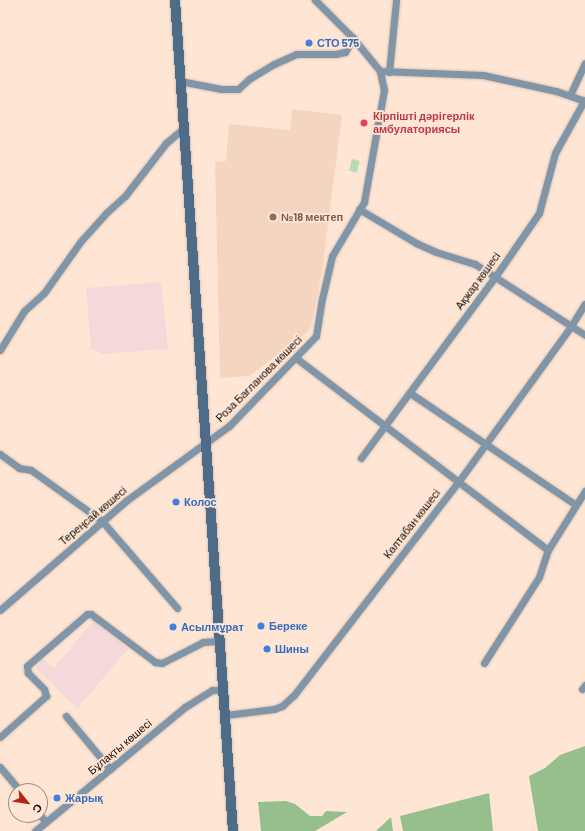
<!DOCTYPE html>
<html>
<head>
<meta charset="utf-8">
<style>
  body { margin:0 }
  #map { position:relative; width:585px; height:831px; overflow:hidden; background:#fee5d4; font-family:Barlow,sans-serif }
  div>[style] { position:absolute }
  .commercial>* { inset:0; background:#f4d9db }
  .built>* { inset:0; background:#f3d5c0 }
  .green>* { inset:0; background:#b8dcaf; transform-origin:0 0 }
  .forest>* { inset:0; background:#97bf8d }
  .roads { filter:drop-shadow(0 0 1px #d8c2b3) drop-shadow(0 0 1px #d8c2b3) }
  .street>* { height:7px; margin:-3.5px; padding:0 3.5px; transform-origin:3.5px; border-radius:3.5px; background:#8195a8 }
  .secondary>* { height:10px; margin:-5px; padding:0 5px; transform-origin:5px; border-radius:5px; background:#4e6c87 }
  .dots>* { width:11px; height:11px; translate:-50% -50%; box-sizing:border-box; border:2px solid #fee5d4; border-radius:50% }
  span { translate:-50% -50%; white-space:nowrap; text-align:center; line-height:1.15; -webkit-text-stroke:3.5px #fee5d4; paint-order:stroke }
  .shop-label { font-size:11px; color:#366cbe; font-weight:700 }
  .left { translate:0 -50%; text-align:left }
  .health-label { font-size:11px; color:#be3a42; font-weight:700 }
  .education-label { font-size:11px; color:#785e54; font-weight:700 }
  .street-label { font-size:11px; color:#130904 }
  .north { position:absolute; left:8px; top:783px; width:40px; height:40px; box-sizing:border-box; background:#fee5d4; border:1px solid #a08d81; border-radius:50%; rotate:120deg; font-size:11px; font-weight:700; line-height:16px; text-align:center; color:#130904 }
  .north::after { content:''; display:block; margin:auto; width:14px; height:18px; background:#b42710; clip-path:polygon(50% 0,100% 100%,50% 72%,0 100%) }
</style>
</head>
<body>
<div id="map">
  <div class="commercial">
    <i style="clip-path:polygon(161px 282px,168px 349px,103px 354px,91px 349px,86px 288px)"></i>
    <i style="clip-path:polygon(94px 620px,128px 649px,77px 709px,36px 668px,42px 657px,54px 668px)"></i>
  </div>
  <div class="built">
    <i style="clip-path:polygon(292px 109px,342px 115px,322px 272px,311px 327px,308px 332px,249px 376px,220px 378px,215px 162px,226px 161px,229px 124px,290px 130px)"></i>
  </div>
  <div class="green">
    <i style="left:352px;top:159px;width:8px;height:12px;rotate:14deg"></i>
  </div>
  <div class="forest">
    <i style="clip-path:polygon(585px 746px,585px 831px,538px 831px,529px 776px,545px 768px,560px 755px)"></i>
    <i style="clip-path:polygon(489px 793px,493px 831px,403px 831px,400px 816px)"></i>
    <i style="clip-path:polygon(286px 801px,295px 804px,310px 816px,322px 816px,326px 811px,347px 812px,315px 831px,261px 831px,258px 802px)"></i>
    <i style="clip-path:polygon(391px 817px,393px 831px,376px 831px)"></i>
  </div>
  <div class="roads">
    <div class="street">
      <i style="left:380px;top:71px;width:103px;rotate:2.2deg"></i>
      <i style="left:483px;top:75px;width:75px;rotate:12.4deg"></i>
      <i style="left:556px;top:91px;width:31px;rotate:19deg"></i>
      <i style="left:389px;top:72px;width:72px;rotate:-84.4deg"></i>
      <i style="left:180px;top:81px;width:42px;rotate:11deg"></i>
      <i style="left:221px;top:89px;width:17px"></i>
      <i style="left:238px;top:89px;width:15px;rotate:-42deg"></i>
      <i style="left:249px;top:79px;width:29px;rotate:-31deg"></i>
      <i style="left:274px;top:64px;width:24px;rotate:-24deg"></i>
      <i style="left:296px;top:54px;width:39px"></i>
      <i style="left:335px;top:54px;width:10px;rotate:-11deg"></i>
      <i style="left:345px;top:52px;width:16px;rotate:-60deg"></i>
      <i style="left:570px;top:95px;width:35px;rotate:-65deg"></i>
      <i style="left:359px;top:209px;width:66px;rotate:30.8deg"></i>
      <i style="left:416px;top:243px;width:22px;rotate:24deg"></i>
      <i style="left:436px;top:252px;width:41px;rotate:17.1deg"></i>
      <i style="left:475px;top:264px;width:131px;rotate:32.8deg"></i>
      <i style="left:0;top:350px;width:46px;rotate:-58.4deg"></i>
      <i style="left:24px;top:311px;width:27px;rotate:-42deg"></i>
      <i style="left:44px;top:293px;width:64px;rotate:-54.6deg"></i>
      <i style="left:81px;top:241px;width:38px;rotate:-48deg"></i>
      <i style="left:106px;top:213px;width:25px;rotate:-42deg"></i>
      <i style="left:125px;top:196px;width:67px;rotate:-52.3deg"></i>
      <i style="left:166px;top:143px;width:23px;rotate:-40deg"></i>
      <i style="left:296px;top:358px;width:317px;rotate:37.3deg"></i>
      <i style="left:410px;top:393px;width:200px;rotate:34deg"></i>
      <i style="left:0;top:454px;width:24px;rotate:36deg"></i>
      <i style="left:19px;top:468px;width:12px;rotate:9deg"></i>
      <i style="left:31px;top:470px;width:87px;rotate:35.7deg"></i>
      <i style="left:102px;top:521px;width:115px;rotate:49.2deg"></i>
      <i style="left:361px;top:458px;width:225px;rotate:-53.5deg"></i>
      <i style="left:495px;top:277px;width:78px;rotate:-55.5deg"></i>
      <i style="left:539px;top:213px;width:62px;rotate:-75.1deg"></i>
      <i style="left:555px;top:153px;width:60px;rotate:-60.9deg"></i>
      <i style="left:0;top:610px;width:168px;rotate:-40.9deg"></i>
      <i style="left:127px;top:500px;width:126px;rotate:-36deg"></i>
      <i style="left:229px;top:426px;width:125px;rotate:-46deg"></i>
      <i style="left:316px;top:336px;width:37px;rotate:-81deg"></i>
      <i style="left:322px;top:299px;width:44px;rotate:-76.9deg"></i>
      <i style="left:332px;top:256px;width:63px;rotate:-59.3deg"></i>
      <i style="left:364px;top:202px;width:114px;rotate:-79.9deg"></i>
      <i style="left:384px;top:90px;width:19px;rotate:-102deg"></i>
      <i style="left:380px;top:71px;width:43px;rotate:-129.3deg"></i>
      <i style="left:353px;top:38px;width:54px;rotate:-135deg"></i>
      <i style="left:484px;top:663px;width:102px;rotate:-57.4deg"></i>
      <i style="left:539px;top:577px;width:28px;rotate:-72deg"></i>
      <i style="left:548px;top:550px;width:70px;rotate:-57.9deg"></i>
      <i style="left:582px;top:689px;width:5px;rotate:-53deg"></i>
      <i style="left:226px;top:715px;width:48px;rotate:-7.1deg"></i>
      <i style="left:274px;top:709px;width:9px;rotate:-21deg"></i>
      <i style="left:282px;top:706px;width:16px;rotate:-43deg"></i>
      <i style="left:294px;top:695px;width:270px;rotate:-52.4deg"></i>
      <i style="left:459px;top:481px;width:191px;rotate:-54.1deg"></i>
      <i style="left:571px;top:326px;width:26px;rotate:-58deg"></i>
      <i style="left:66px;top:716px;width:69px;rotate:50.3deg"></i>
      <i style="left:0;top:737px;width:62px;rotate:-41.7deg"></i>
      <i style="left:46px;top:696px;width:7px;rotate:-106deg"></i>
      <i style="left:44px;top:689px;width:23px;rotate:-135deg"></i>
      <i style="left:28px;top:673px;width:7px;rotate:-98deg"></i>
      <i style="left:27px;top:666px;width:79px;rotate:-40.9deg"></i>
      <i style="left:87px;top:614px;width:4px"></i>
      <i style="left:91px;top:614px;width:80px;rotate:36.9deg"></i>
      <i style="left:155px;top:662px;width:7px;rotate:8deg"></i>
      <i style="left:162px;top:663px;width:46px;rotate:-27.1deg"></i>
      <i style="left:203px;top:642px;width:16px;rotate:-4deg"></i>
      <i style="left:0;top:767px;width:31px;rotate:50deg"></i>
      <i style="left:40px;top:815px;width:9px;rotate:49deg"></i>
      <i style="left:35px;top:831px;width:195px;rotate:-39.6deg"></i>
      <i style="left:185px;top:707px;width:32px;rotate:-32deg"></i>
      <i style="left:212px;top:690px;width:11px"></i>
    </div>
    <div class="secondary">
      <i style="left:175px;top:0;width:833px;rotate:86.01deg"></i>
    </div>
  </div>
  <div class="dots">
    <i style="left:309px;top:43px;background:#3f7fe0"></i>
    <i style="left:364px;top:123px;background:#e0444e"></i>
    <i style="left:273px;top:217px;background:#8d6e63"></i>
    <i style="left:176px;top:502px;background:#3f7fe0"></i>
    <i style="left:261px;top:626px;background:#3f7fe0"></i>
    <i style="left:173px;top:627px;background:#3f7fe0"></i>
    <i style="left:267px;top:649px;background:#3f7fe0"></i>
    <i style="left:57px;top:798px;background:#3f7fe0"></i>
  </div>
  <div class="shop-label">
    <span class="left" style="left:317px;top:43px">СТО 575</span>
    <span class="left" style="left:184px;top:502px">Колос</span>
    <span class="left" style="left:269px;top:626px">Береке</span>
    <span class="left" style="left:181px;top:627px">Асылмұрат</span>
    <span class="left" style="left:275px;top:649px">Шины</span>
    <span class="left" style="left:65px;top:798px">Жарық</span>
  </div>
  <div class="health-label">
    <span class="left" style="left:373px;top:123px">Кірпішті дәрігерлік<br>амбулаториясы</span>
  </div>
  <div class="education-label">
    <span class="left" style="left:281px;top:217px">№18 мектеп</span>
  </div>
  <div class="street-label">
    <span style="left:478px;top:281px;rotate:-54deg">Ақжар көшесі</span>
    <span style="left:259px;top:379px;rotate:-45deg">Роза Бағланова көшесі</span>
    <span style="left:93px;top:516px;rotate:-40deg">Тереңсай көшесі</span>
    <span style="left:412px;top:524px;rotate:-52deg">Көлтабан көшесі</span>
    <span style="left:120px;top:747px;rotate:-40deg">Бұлақты көшесі</span>
  </div>
  <div class="north">С</div>
</div>
</body>
</html>
